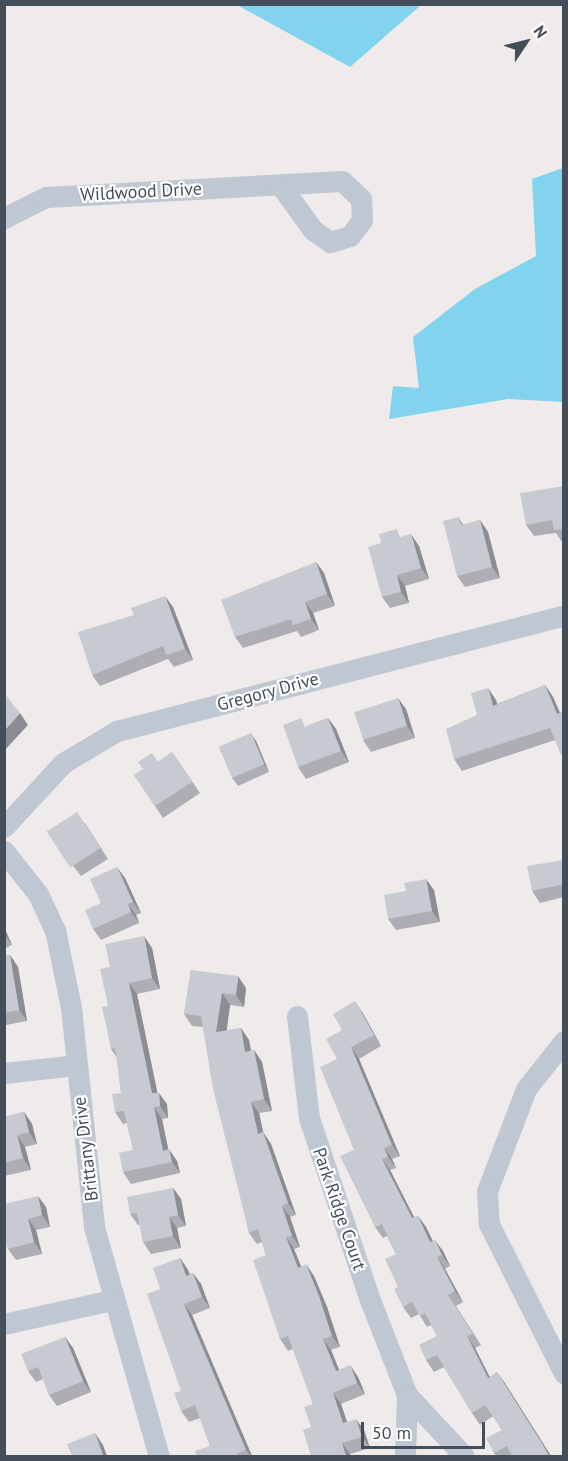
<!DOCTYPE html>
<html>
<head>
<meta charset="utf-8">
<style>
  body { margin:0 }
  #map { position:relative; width:568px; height:1461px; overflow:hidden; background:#efebeb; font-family:"PT Sans",sans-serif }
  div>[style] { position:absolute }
  .water>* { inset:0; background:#82d3ee }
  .minor>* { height:21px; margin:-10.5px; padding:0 10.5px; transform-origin:10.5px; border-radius:10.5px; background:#bec7d2 }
  .wall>* { inset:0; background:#acaeb4 }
  .shaded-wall>* { inset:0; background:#8c8d92 }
  .building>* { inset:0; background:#c8cad1; transform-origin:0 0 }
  span { translate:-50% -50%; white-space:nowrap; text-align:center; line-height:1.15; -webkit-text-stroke:4.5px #fff; paint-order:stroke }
  .street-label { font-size:18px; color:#444e59 }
  .frame { position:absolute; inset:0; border:6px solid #444e59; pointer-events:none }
  .north { position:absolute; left:496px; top:12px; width:60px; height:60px; -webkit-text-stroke:4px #fff; paint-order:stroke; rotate:55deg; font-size:16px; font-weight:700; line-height:24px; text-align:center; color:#444e59 }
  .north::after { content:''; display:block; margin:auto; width:21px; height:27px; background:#444e59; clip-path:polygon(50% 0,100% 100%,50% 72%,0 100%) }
  .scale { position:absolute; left:361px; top:1422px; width:124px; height:27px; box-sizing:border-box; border:3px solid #444e59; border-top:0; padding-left:8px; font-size:18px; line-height:21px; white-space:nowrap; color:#444e59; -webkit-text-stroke:4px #fff; paint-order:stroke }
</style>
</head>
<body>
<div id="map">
  <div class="water">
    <i style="clip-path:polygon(237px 5px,421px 5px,350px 67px)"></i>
    <i style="clip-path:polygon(563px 168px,563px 402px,508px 399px,389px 419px,393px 386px,419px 388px,413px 337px,475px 289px,536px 256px,532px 179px)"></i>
  </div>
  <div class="minor">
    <i style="left:4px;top:218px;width:47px;rotate:-26.6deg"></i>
    <i style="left:46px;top:197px;width:296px;rotate:-3.1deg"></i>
    <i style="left:342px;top:181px;width:26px;rotate:43deg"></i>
    <i style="left:361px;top:199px;width:21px;rotate:87deg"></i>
    <i style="left:362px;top:220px;width:20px;rotate:127deg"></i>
    <i style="left:350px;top:236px;width:21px;rotate:163deg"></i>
    <i style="left:330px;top:242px;width:21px;rotate:-145deg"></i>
    <i style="left:313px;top:230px;width:54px;rotate:-126deg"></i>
    <i style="left:4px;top:827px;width:87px;rotate:-47.3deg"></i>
    <i style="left:63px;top:763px;width:63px;rotate:-30.7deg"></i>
    <i style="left:117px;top:731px;width:462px;rotate:-14.5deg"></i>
    <i style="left:4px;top:851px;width:55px;rotate:51.7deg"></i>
    <i style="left:38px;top:894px;width:40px;rotate:65deg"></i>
    <i style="left:55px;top:930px;width:79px;rotate:78.3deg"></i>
    <i style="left:71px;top:1007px;width:221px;rotate:84deg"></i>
    <i style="left:94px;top:1227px;width:238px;rotate:74.2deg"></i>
    <i style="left:297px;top:1016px;width:103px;rotate:83.3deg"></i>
    <i style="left:309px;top:1118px;width:192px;rotate:71.5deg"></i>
    <i style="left:370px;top:1300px;width:102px;rotate:68.7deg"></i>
    <i style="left:407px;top:1395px;width:83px;rotate:46.9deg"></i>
    <i style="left:564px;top:1041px;width:61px;rotate:128.4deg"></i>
    <i style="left:526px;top:1089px;width:109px;rotate:110.9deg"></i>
    <i style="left:487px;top:1191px;width:33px;rotate:87deg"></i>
    <i style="left:489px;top:1224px;width:167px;rotate:63.3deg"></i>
    <i style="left:4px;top:1073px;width:72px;rotate:-6.3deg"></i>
    <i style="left:4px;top:1324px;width:110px;rotate:-12.6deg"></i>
    <i style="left:405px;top:1456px;width:61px;rotate:-88.1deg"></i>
  </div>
  <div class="wall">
    <i style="clip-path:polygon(564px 486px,564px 541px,562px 542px,556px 533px,534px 536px,526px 525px)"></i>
    <i style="clip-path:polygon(458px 517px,464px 525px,480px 520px,488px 532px,500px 578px,465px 587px,457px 576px)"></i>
    <i style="clip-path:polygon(403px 536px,419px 546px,429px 579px,405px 586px,409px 603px,390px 608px,382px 597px)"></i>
    <i style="clip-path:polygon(316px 562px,324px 573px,335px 606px,313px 613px,319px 630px,301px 637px,297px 631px,243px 648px,235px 637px)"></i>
    <i style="clip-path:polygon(173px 607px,193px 660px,174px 667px,168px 659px,100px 686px,92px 675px)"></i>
    <i style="clip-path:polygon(545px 685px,553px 697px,560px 713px,564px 711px,564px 758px,561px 754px,555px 740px,462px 771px,454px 759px,477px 715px,496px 700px,497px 704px)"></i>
    <i style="clip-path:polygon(406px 709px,415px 738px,371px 752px,363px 740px)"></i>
    <i style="clip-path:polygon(328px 718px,336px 729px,349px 762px,306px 779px,298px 767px,307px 726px)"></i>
    <i style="clip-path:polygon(256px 741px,269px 772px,238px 786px,232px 778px)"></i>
    <i style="clip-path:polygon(172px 752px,200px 793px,163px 818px,134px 775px,158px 762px)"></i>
    <i style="clip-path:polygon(85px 823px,108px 859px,81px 876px,47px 831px)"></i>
    <i style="clip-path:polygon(564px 860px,564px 897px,540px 903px,532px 891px)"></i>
    <i style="clip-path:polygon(125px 878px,141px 913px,136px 915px,139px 923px,101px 940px,93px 929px,101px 903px)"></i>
    <i style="clip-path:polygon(434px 890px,440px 922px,396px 930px,388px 919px)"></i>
    <i style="clip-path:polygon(4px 927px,12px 945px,4px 949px)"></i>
    <i style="clip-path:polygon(152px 948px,160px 989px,137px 994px,157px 1093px,167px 1104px,168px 1118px,162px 1119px,168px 1150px,177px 1161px,180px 1173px,131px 1184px,123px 1172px,133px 1150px,127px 1123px,123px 1124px,115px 1112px,121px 1093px,117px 1058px,111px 1049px,108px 1006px,110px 967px)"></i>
    <i style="clip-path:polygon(10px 955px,18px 967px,27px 1021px,6px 1025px,4px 1023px,4px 956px)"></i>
    <i style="clip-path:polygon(191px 970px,246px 988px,244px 1007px,230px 1005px,226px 1031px,241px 1028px,249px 1040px,251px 1051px,254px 1050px,262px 1062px,272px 1111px,259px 1113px,263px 1132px,271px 1144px,296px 1215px,290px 1217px,300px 1247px,294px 1249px,301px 1266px,314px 1276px,327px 1307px,340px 1347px,331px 1350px,339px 1370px,358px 1377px,365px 1394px,341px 1404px,347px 1422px,364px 1430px,370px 1448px,350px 1454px,351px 1456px,311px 1456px,311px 1427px,313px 1404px,293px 1349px,288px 1351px,280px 1339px,266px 1255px,262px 1242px,257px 1244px,249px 1233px,203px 1027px,192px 1026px,184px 1014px)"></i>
    <i style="clip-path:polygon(362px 1012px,381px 1046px,359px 1059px,400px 1156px,392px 1159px,396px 1168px,390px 1170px,414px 1217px,418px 1216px,426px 1227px,433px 1241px,443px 1251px,450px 1266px,445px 1269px,463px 1302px,456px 1306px,481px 1345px,475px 1348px,490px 1377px,497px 1372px,551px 1456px,496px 1456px,494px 1453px,502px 1430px,493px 1416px,480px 1425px,472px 1413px,444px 1367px,434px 1372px,426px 1360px,437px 1336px,431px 1325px,427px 1327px,419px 1314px,411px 1318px,403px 1307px,398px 1287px,396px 1254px,387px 1236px,383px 1238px,375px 1227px,354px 1150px,337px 1059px,342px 1030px)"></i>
    <i style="clip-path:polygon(24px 1112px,32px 1124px,37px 1144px,25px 1147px,31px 1170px,4px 1176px,4px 1117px)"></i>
    <i style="clip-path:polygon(173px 1188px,181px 1199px,186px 1226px,177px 1228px,181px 1248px,151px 1254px,143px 1242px,140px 1225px,138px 1225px,130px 1214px)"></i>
    <i style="clip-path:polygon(46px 1207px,50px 1227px,36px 1230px,42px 1254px,16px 1260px,8px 1249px,4px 1235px)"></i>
    <i style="clip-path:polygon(180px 1258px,188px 1270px,190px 1274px,193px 1273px,201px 1284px,210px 1308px,192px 1315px,252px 1456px,197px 1456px,210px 1446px,200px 1418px,189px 1422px,181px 1411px,181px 1391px,160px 1289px)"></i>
    <i style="clip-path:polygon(65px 1337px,73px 1348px,91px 1392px,57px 1406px,49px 1395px,43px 1379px,36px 1382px,28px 1371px)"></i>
  </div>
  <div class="shaded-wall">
    <i style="clip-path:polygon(480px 520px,488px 532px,500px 578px,492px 567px)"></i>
    <i style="clip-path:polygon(411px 534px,419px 546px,429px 579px,421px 568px)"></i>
    <i style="clip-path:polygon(316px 562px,324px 573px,335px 606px,327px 594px)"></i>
    <i style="clip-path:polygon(397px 575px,405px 586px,409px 603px,401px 592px)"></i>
    <i style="clip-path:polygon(165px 596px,173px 607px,193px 660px,185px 649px)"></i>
    <i style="clip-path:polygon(305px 602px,313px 613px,319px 630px,311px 619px)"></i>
    <i style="clip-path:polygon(545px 685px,553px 697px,564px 722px,557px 714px)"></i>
    <i style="clip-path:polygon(488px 688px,496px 700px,501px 718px,493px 706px)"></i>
    <i style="clip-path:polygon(398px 698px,406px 709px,415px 738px,407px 726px)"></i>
    <i style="clip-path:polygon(20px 713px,28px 725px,4px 751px,4px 731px)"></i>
    <i style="clip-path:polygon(328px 718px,336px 729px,349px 762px,341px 751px)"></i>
    <i style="clip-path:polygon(251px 733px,256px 741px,269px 772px,264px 764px)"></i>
    <i style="clip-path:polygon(117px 867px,125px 878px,141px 913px,133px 902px)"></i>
    <i style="clip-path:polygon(426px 879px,434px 890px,440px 922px,432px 911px)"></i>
    <i style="clip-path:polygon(128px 904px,136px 915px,139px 923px,131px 912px)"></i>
    <i style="clip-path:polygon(4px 927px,12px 945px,4px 934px)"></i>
    <i style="clip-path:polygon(144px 936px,152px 948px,160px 989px,152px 978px)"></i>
    <i style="clip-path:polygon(10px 955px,18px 967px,27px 1021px,19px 1010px)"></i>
    <i style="clip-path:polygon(238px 976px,246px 988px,244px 1007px,236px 995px)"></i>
    <i style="clip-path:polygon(129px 983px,137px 994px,160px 1105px,152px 1093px)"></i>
    <i style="clip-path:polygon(222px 993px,230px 1005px,225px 1044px,216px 1032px)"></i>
    <i style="clip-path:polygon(355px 1001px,362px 1012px,381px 1046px,374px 1035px)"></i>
    <i style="clip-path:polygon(241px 1028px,249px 1040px,253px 1063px,245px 1052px)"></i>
    <i style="clip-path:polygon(351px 1047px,359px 1059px,400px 1156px,392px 1145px)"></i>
    <i style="clip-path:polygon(254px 1050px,262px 1062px,272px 1111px,264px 1099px)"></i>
    <i style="clip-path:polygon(159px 1093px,167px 1104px,168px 1118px,160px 1106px)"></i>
    <i style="clip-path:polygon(251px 1102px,259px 1113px,266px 1145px,258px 1134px)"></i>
    <i style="clip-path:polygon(154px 1107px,162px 1119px,171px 1162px,163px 1151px)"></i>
    <i style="clip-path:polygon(24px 1112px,32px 1124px,37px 1144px,29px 1132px)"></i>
    <i style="clip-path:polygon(263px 1132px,271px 1144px,296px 1215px,288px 1203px)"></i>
    <i style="clip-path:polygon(17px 1135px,25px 1147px,31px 1170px,23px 1158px)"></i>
    <i style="clip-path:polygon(384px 1148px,392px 1159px,396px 1168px,388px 1157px)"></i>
    <i style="clip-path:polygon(169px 1149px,177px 1161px,180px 1173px,172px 1162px)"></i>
    <i style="clip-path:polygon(382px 1159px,390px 1170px,420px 1229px,412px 1218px)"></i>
    <i style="clip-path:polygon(173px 1188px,181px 1199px,186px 1226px,178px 1215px)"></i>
    <i style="clip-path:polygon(38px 1196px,46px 1207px,50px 1227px,42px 1215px)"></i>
    <i style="clip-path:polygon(282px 1206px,290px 1217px,300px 1247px,292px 1236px)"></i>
    <i style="clip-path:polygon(418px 1216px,426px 1227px,438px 1253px,430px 1242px)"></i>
    <i style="clip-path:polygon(169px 1217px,177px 1228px,181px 1248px,173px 1236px)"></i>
    <i style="clip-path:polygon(28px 1219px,36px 1230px,42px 1254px,34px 1242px)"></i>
    <i style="clip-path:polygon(286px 1237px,294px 1249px,306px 1279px,298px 1268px)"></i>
    <i style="clip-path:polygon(435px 1240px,443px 1251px,450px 1266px,442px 1255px)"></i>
    <i style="clip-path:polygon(437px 1257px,445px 1269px,463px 1302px,455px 1291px)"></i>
    <i style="clip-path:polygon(180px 1258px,188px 1270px,194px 1287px,186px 1276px)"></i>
    <i style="clip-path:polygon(306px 1264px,314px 1276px,327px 1307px,340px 1347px,332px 1336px)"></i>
    <i style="clip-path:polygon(193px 1273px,201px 1284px,210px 1308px,202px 1297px)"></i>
    <i style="clip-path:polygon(184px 1304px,192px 1315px,252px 1456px,251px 1456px,246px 1450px)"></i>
    <i style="clip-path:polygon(467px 1336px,475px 1348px,496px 1390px,488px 1378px)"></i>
    <i style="clip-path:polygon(65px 1337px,73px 1348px,91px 1392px,83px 1381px)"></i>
    <i style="clip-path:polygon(323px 1339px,331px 1350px,344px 1382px,336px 1371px)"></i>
    <i style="clip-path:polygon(350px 1365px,358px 1377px,365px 1394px,357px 1383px)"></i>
    <i style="clip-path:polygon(497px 1372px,505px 1383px,551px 1456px,549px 1456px)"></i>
    <i style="clip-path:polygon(333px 1393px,341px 1404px,351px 1434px,343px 1423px)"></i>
    <i style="clip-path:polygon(356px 1419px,364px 1430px,370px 1448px,362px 1437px)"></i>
    <i style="clip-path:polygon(95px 1433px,103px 1445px,107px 1456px,103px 1456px)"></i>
    <i style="clip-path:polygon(342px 1443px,350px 1454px,351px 1456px,346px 1456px)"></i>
  </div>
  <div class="building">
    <i style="clip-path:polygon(564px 486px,564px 529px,554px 530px,552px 520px,526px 525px,520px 493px)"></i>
    <i style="clip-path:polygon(458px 517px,461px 525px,480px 520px,492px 567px,457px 576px,443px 521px)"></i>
    <i style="clip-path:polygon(397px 529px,400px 537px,411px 534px,421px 568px,397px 575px,401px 592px,382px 597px,368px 547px,381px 543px,379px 534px)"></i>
    <i style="clip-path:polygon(316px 562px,327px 594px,305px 602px,311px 619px,293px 625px,291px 619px,235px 637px,221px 600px)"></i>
    <i style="clip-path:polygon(165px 596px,185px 649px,166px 655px,163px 646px,92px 675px,78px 632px,134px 615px,131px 608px)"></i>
    <i style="clip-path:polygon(545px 685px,557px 714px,564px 711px,564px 753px,561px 754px,550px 728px,454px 759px,446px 729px,477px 715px,471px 693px,488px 688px,493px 706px)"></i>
    <i style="clip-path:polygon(4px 693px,20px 713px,4px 731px)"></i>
    <i style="left:398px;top:698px;width:29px;height:46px;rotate:72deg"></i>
    <i style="clip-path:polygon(301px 718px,305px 727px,328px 718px,341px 751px,298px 767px,283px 725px)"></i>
    <i style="left:251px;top:733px;width:34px;height:35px;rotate:67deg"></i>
    <i style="clip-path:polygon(172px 752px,192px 782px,155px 806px,134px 775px,143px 769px,138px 762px,152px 753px,158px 762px)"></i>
    <i style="left:77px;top:812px;width:43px;height:36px;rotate:57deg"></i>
    <i style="clip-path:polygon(564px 860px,564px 884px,532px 891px,527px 866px)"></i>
    <i style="clip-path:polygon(117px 867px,133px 902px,128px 904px,131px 912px,93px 929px,85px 910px,101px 903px,90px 879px)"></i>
    <i style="clip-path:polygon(426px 879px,432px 911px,388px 919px,384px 895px,406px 891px,404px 883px)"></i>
    <i style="clip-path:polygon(144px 936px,152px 978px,129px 983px,152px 1093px,159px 1093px,160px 1106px,154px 1107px,163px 1151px,169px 1149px,172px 1162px,123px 1172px,119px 1153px,133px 1150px,124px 1111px,115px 1112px,112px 1094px,121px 1093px,115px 1048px,111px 1049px,102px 1007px,108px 1006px,100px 969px,110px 967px,105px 944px)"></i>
    <i style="clip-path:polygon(10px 955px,19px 1010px,4px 1013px,4px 956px)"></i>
    <i style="clip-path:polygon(191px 970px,238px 976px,236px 995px,222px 993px,216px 1032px,241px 1028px,245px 1052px,254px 1050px,264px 1099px,251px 1102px,258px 1134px,263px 1132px,288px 1203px,282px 1206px,292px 1236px,286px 1237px,298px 1268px,306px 1264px,319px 1296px,332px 1336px,323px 1339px,336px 1371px,350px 1365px,357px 1383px,333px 1393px,343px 1423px,356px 1419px,362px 1437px,342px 1443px,346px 1456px,311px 1456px,303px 1430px,311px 1427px,304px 1407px,313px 1404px,288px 1336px,280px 1339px,253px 1260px,266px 1255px,258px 1229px,249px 1233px,213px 1089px,201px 1016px,184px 1014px)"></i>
    <i style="clip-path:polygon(355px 1001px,374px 1035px,351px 1047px,392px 1145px,384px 1148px,388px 1157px,382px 1159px,412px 1218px,418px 1216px,430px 1242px,435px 1240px,442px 1255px,437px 1257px,455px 1291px,448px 1295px,473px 1334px,467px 1336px,488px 1378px,497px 1372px,543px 1445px,549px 1456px,512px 1456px,507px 1446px,494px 1453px,486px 1438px,502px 1430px,485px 1405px,472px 1413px,437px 1355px,426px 1360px,419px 1345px,437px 1336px,425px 1313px,420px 1316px,412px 1302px,403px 1307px,394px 1289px,398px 1287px,385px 1259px,396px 1254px,382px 1224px,375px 1227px,340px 1156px,354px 1150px,320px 1067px,337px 1059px,326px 1039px,342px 1030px,333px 1014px)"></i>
    <i style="clip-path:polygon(24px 1112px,29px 1132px,17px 1135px,23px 1158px,4px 1163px,4px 1117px)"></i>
    <i style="clip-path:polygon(173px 1188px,178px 1215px,169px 1217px,173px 1236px,143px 1242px,137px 1213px,130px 1214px,127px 1197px)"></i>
    <i style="clip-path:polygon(38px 1196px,42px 1215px,28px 1219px,34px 1242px,8px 1249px,4px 1235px,4px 1204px)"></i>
    <i style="clip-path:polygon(180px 1258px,186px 1276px,193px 1273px,202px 1297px,184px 1304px,246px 1450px,237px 1454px,238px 1456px,197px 1456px,195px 1451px,210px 1446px,195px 1405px,181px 1411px,174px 1393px,181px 1391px,147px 1294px,160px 1289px,153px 1268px)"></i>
    <i style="clip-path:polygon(65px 1337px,83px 1381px,49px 1395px,38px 1367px,28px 1371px,21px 1354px)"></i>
    <i style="clip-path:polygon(95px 1433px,103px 1456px,72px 1456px,67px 1444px)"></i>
  </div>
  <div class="street-label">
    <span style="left:141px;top:192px;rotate:-3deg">Wildwood Drive</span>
    <span style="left:268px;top:692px;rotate:-15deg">Gregory Drive</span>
    <span style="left:86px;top:1149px;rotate:-97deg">Brittany Drive</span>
    <span style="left:339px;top:1209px;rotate:71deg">Park Ridge Court</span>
  </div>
  <div class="frame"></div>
  <div class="north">N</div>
  <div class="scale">50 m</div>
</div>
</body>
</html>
